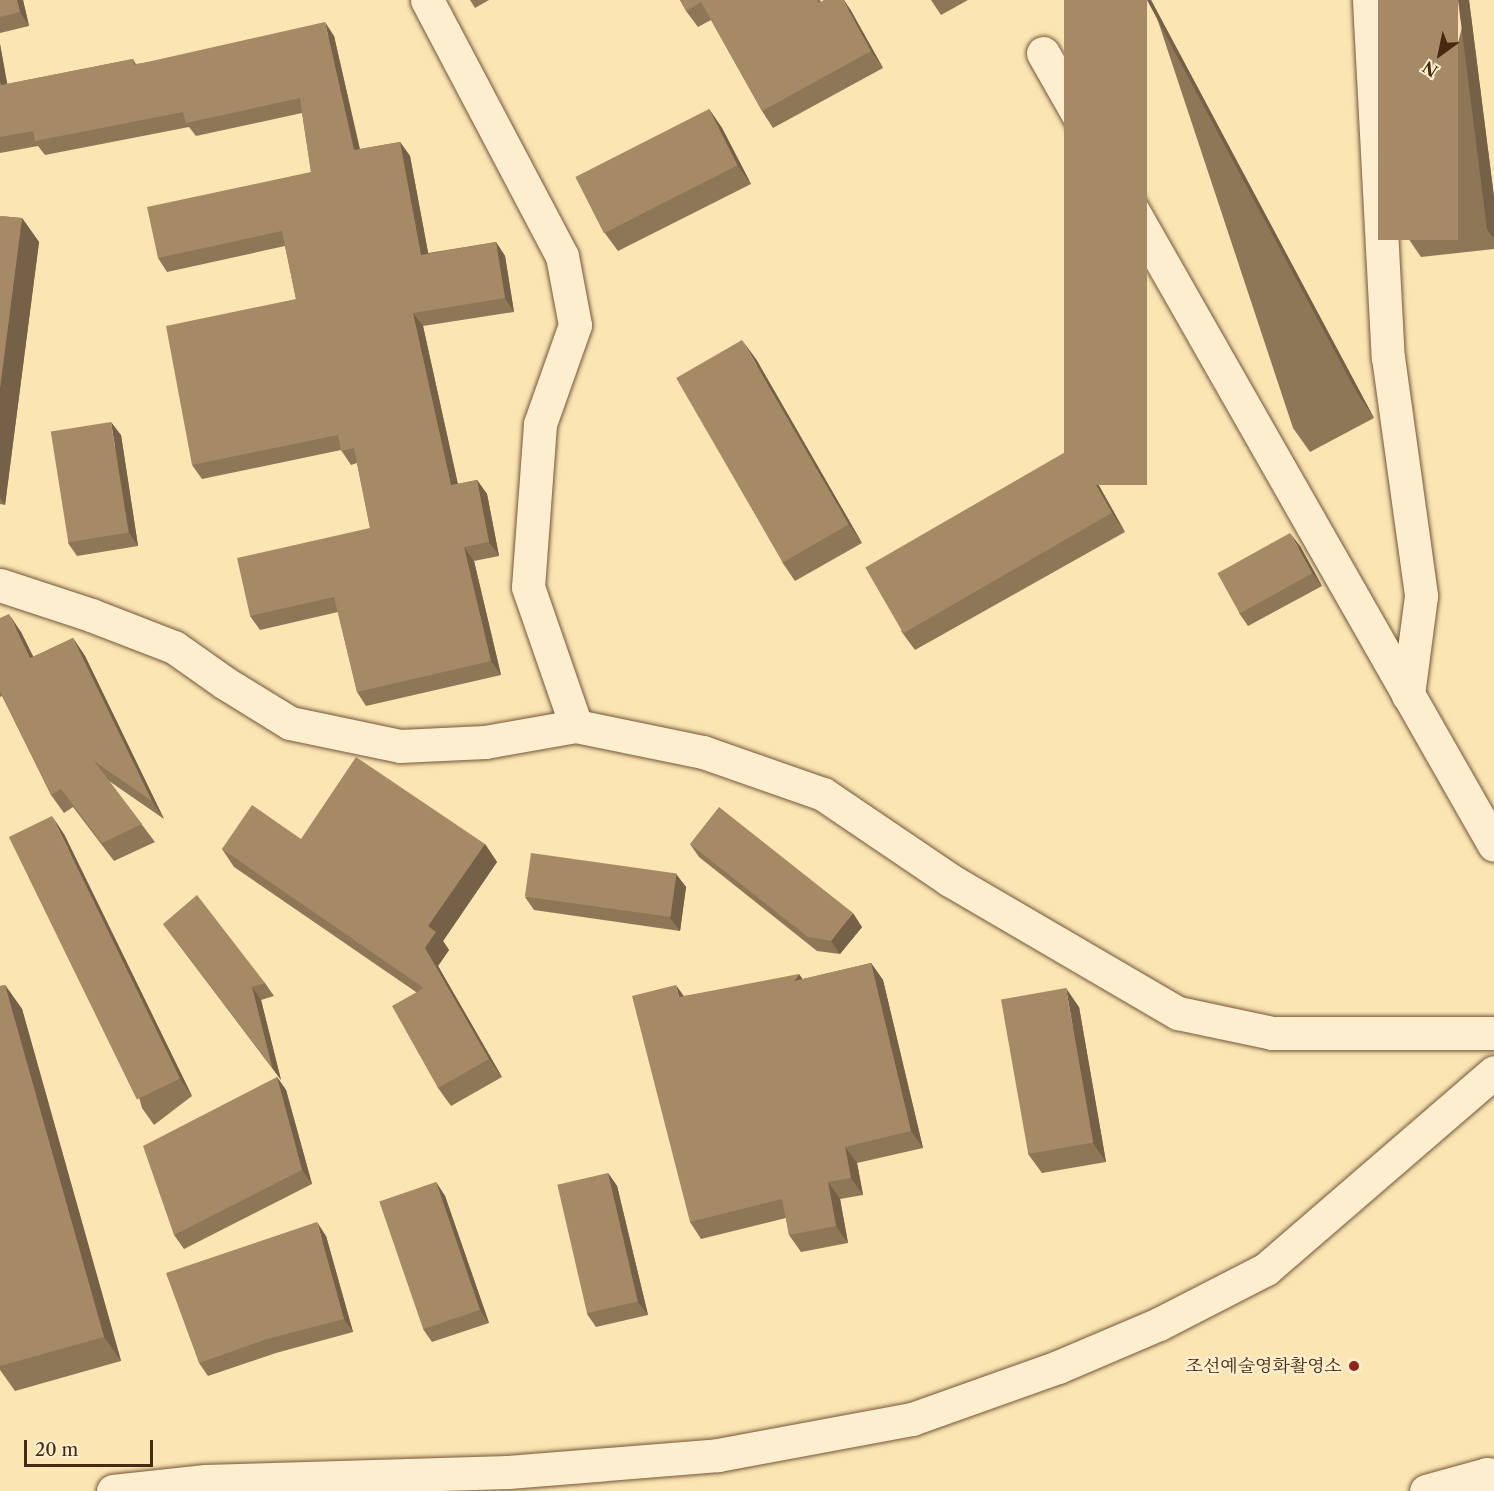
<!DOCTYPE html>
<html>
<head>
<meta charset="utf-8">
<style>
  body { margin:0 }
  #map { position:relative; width:1494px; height:1491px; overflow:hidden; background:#fbe5b3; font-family:"Libre Caslon Text","Noto Serif KR",serif }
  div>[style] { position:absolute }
  .roads { filter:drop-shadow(0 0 2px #745739) drop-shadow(0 0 2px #745739) }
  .minor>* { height:33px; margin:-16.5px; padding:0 16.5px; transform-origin:16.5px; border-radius:16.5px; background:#fceece }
  .wall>* { inset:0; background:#8e7757 }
  .shaded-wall>* { inset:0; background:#746147 }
  .building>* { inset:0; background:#a58a65; transform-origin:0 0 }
  .dots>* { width:16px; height:16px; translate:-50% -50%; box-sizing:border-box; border:3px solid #fceece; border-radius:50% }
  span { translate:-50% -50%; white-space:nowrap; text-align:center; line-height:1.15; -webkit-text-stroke:4.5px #fceece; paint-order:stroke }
  .poi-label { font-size:18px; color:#472810 }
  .right { translate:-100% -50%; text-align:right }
  .north { position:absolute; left:1410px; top:24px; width:60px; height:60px; -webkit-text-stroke:4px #fceece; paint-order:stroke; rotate:213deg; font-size:16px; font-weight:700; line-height:24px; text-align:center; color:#472810 }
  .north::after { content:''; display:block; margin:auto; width:21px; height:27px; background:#472810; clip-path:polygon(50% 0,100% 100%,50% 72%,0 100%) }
  .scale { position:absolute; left:24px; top:1440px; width:129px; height:27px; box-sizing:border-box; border:3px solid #472810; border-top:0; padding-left:8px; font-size:18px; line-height:21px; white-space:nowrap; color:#472810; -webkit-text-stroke:4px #fceece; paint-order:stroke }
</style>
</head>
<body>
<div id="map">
  <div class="roads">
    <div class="minor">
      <i style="left:427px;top:0;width:289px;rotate:62.2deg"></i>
      <i style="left:562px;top:256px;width:70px;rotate:79.3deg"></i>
      <i style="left:575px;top:325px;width:105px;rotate:109.5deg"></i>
      <i style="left:540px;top:424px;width:163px;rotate:94.2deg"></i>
      <i style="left:528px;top:587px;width:147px;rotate:70.9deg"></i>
      <i style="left:576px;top:726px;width:130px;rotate:11.6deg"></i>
      <i style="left:703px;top:752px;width:127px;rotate:19.3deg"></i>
      <i style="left:823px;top:794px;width:153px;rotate:34.1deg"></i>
      <i style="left:950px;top:880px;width:264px;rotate:30.3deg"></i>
      <i style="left:1178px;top:1013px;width:96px;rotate:12deg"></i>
      <i style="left:1272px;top:1033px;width:222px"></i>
      <i style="left:1369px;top:0;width:358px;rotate:87deg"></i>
      <i style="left:1388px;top:357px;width:241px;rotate:82.1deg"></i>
      <i style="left:1421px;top:596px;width:100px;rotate:97.5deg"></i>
      <i style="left:1043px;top:53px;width:911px;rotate:60.34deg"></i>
      <i style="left:0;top:585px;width:96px;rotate:18.2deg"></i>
      <i style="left:91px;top:615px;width:89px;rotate:21.1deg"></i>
      <i style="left:174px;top:647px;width:62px;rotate:35.2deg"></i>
      <i style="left:225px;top:683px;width:76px;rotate:31.6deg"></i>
      <i style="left:290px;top:723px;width:112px;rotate:11.8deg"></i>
      <i style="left:400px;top:746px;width:85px;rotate:-2.7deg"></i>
      <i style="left:485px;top:742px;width:92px;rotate:-10deg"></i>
      <i style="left:113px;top:1491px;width:93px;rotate:-6.2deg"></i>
      <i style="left:205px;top:1481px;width:303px;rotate:-1.7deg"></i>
      <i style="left:508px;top:1472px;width:211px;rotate:-4.6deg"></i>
      <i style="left:718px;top:1455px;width:197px;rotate:-10.5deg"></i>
      <i style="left:912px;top:1419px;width:155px;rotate:-19.6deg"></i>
      <i style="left:1058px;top:1367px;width:110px;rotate:-23.1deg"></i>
      <i style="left:1159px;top:1324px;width:120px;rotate:-27.2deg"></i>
      <i style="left:1266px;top:1269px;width:301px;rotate:-40.8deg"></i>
      <i style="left:1426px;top:1491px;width:63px;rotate:-15.6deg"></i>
      <i style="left:1487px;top:1474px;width:7px;rotate:8deg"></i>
    </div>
  </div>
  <div class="wall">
    <i style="clip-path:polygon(0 0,23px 0,29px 26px,0 33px)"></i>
    <i style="clip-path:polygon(470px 0,489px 0,475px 8px)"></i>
    <i style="clip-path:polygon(680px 0,820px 0,821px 2px,850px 9px,883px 68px,773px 128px,762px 111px,711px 20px,698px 27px,686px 11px)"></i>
    <i style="clip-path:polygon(931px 0,968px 0,941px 15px)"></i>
    <i style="clip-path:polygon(1151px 0,1374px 418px,1310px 452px,1293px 428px)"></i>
    <i style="clip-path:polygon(1469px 0,1494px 197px,1494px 249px,1421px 257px,1408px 238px)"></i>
    <i style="clip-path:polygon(334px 36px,360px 149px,400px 142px,410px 156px,428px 253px,496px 242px,505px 256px,514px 312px,423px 326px,458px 484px,477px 480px,487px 494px,499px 556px,474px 561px,501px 675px,366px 706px,357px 692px,338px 612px,260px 630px,250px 616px,370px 528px,357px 463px,351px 465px,341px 450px,202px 479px,192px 465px,296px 299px,285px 246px,167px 272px,158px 258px,311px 172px,302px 113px,196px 136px,189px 127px,45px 155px,38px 146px,0 153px,0 44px,7px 84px,133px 59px,136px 64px)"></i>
    <i style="clip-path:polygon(709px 109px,722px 128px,751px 184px,618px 251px,604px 232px)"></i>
    <i style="clip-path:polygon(0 216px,22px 218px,39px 242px,5px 505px,0 504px)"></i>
    <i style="clip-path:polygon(756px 359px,862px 543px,795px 581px,782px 562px)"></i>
    <i style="clip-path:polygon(121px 435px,138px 546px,77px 556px,68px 543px)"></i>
    <i style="clip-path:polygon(1088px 466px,1125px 532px,915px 650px,901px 631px)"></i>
    <i style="clip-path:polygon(1300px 546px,1322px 586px,1248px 626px,1239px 613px)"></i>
    <i style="clip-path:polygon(0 618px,21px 632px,33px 657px,73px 638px,85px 656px,164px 819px,109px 781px,155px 842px,114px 861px,73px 807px,64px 813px,51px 795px,2px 696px,0 697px)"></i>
    <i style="clip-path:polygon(64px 834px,192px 1096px,154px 1125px,142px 1108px)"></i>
    <i style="clip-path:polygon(301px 839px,485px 844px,497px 862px,443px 941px,449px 950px,438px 966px,502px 1077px,451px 1106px,438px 1088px,416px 992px,234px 867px,222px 849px)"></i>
    <i style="clip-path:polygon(690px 844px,862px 927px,840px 954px,817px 951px,699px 857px)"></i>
    <i style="clip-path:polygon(676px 874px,686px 887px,680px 931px,534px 910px,525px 897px)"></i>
    <i style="clip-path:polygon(163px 924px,265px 983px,274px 996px,261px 1000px,281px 1080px)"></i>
    <i style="clip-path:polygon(871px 963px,883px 980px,923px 1148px,857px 1163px,863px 1195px,840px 1199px,848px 1243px,801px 1252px,789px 1235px,786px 1218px,701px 1239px,690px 1222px,684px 996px,803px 979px)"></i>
    <i style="clip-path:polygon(5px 985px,22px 1009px,121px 1361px,15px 1391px,0 1370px,0 986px)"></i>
    <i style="clip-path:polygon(1079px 1007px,1106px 1162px,1042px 1173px,1028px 1154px)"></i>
    <i style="clip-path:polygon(277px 1077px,286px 1090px,312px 1184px,184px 1249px,174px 1235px)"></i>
    <i style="clip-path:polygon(608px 1173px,617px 1186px,648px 1315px,596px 1327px,587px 1314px)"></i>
    <i style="clip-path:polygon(436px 1182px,445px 1196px,489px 1323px,432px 1342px,423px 1329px)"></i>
    <i style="clip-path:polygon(326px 1236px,353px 1332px,276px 1353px,208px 1376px,199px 1363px)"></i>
  </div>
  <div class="shaded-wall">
    <i style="clip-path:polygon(17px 0,23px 0,29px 26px,20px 12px)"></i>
    <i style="clip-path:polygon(843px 0,844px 0,850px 9px,883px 68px,871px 51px)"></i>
    <i style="clip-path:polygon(1147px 0,1151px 0,1374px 418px,1357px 393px)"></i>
    <i style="clip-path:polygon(1458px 0,1469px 0,1494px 197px,1494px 239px,1487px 229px)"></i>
    <i style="clip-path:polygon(325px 22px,334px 36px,363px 164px,354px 150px)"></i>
    <i style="clip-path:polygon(0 44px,10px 99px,1px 85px,0 82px)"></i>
    <i style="clip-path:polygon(709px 109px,722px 128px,751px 184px,737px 165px)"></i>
    <i style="clip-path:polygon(400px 142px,410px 156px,431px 268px,421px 255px)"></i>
    <i style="clip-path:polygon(22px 218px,39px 242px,5px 505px,0 497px,0 388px)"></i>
    <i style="clip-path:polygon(496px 242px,505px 256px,514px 312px,505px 298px)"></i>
    <i style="clip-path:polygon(413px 313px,423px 326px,461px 499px,451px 485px)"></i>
    <i style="clip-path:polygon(742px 340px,756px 359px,862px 543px,849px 524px)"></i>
    <i style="clip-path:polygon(111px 422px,121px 435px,138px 546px,129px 533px)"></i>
    <i style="clip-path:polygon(1074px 447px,1088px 466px,1125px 532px,1112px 513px)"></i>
    <i style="clip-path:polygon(477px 480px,487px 494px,499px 556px,489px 542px)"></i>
    <i style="clip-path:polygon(1290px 533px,1300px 546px,1322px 586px,1312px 573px)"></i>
    <i style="clip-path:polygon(464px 547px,474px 561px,501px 675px,491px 661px)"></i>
    <i style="clip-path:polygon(9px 614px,21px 632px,43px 676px,30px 658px)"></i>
    <i style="clip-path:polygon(73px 638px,85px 656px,164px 819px,152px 801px)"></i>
    <i style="clip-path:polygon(52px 816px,64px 834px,192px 1096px,180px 1079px)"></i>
    <i style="clip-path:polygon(485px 844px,497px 862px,443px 941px,449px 950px,438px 966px,502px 1077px,489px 1059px,425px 948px,428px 926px)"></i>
    <i style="clip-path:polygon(676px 874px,686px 887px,680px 931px,670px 918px)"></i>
    <i style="clip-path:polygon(853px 913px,862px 927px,840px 954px,831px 941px)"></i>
    <i style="clip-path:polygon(871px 963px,883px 980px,923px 1148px,911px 1131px)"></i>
    <i style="clip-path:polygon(799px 974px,811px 991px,794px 981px)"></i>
    <i style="clip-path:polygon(5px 985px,22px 1009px,121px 1361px,104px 1337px)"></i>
    <i style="clip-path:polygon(676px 985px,688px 1002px,679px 997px)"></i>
    <i style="clip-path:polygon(252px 987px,261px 1000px,281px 1080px,272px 1067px)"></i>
    <i style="clip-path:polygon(1066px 988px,1079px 1007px,1106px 1162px,1093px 1143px)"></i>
    <i style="clip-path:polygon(277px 1077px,286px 1090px,312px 1184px,302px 1170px)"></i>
    <i style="clip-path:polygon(845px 1147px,857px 1163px,863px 1195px,851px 1178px)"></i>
    <i style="clip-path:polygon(608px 1173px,617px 1186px,648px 1315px,638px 1302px)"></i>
    <i style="clip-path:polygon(436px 1182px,445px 1196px,489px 1323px,480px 1310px)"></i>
    <i style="clip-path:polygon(828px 1182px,840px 1199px,848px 1243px,836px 1226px)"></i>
    <i style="clip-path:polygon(317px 1222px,326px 1236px,353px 1332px,344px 1319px)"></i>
  </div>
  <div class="building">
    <i style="clip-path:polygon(0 0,17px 0,20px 12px,0 17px)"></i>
    <i style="clip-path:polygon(680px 0,817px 0,819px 3px,824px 0,843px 0,871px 51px,762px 111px,701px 2px,686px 11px)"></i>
    <i style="left:1064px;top:0;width:83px;height:485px"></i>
    <i style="left:1378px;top:0;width:80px;height:240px"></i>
    <i style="clip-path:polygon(325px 22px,354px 150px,400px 142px,421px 255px,496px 242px,505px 298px,413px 313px,451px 485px,477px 480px,489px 542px,464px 547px,491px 661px,357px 692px,334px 597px,250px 616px,237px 558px,370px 528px,354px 448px,341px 451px,338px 435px,192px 465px,166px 326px,296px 299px,282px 231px,158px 258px,147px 207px,311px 172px,300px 98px,186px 123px,183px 112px,35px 141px,33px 131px,0 137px,0 82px,1px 85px,133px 59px,134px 65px)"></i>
    <i style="left:709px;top:109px;width:63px;height:150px;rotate:63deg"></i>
    <i style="clip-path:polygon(0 216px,22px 218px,0 388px)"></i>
    <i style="left:742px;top:340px;width:213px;height:76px;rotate:60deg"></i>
    <i style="left:111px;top:422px;width:112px;height:61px;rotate:81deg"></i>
    <i style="left:1074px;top:447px;width:76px;height:241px;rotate:60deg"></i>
    <i style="left:1290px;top:533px;width:46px;height:83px;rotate:61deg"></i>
    <i style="clip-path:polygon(9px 614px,30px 658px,73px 638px,152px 801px,94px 761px,142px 824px,102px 843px,61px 789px,51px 795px,0 691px,0 618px)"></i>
    <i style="clip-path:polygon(356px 757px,485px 844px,428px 926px,436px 932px,425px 948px,489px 1059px,438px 1088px,392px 1006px,424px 988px,222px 849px,252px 805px,301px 839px)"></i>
    <i style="clip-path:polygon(719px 807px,853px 913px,831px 941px,808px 937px,690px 844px)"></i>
    <i style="left:52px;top:816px;width:292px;height:48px;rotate:64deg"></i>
    <i style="left:531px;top:853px;width:147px;height:44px;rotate:8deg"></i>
    <i style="clip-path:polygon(197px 895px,265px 983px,252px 987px,272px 1067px,163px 924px)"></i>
    <i style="clip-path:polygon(871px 963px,911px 1131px,845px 1147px,851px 1178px,828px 1182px,836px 1226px,789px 1235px,782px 1199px,690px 1222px,632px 996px,676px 985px,679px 997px,799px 974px,794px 981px)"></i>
    <i style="clip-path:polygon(5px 985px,104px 1337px,0 1366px,0 986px)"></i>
    <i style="left:1066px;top:988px;width:157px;height:66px;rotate:80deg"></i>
    <i style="clip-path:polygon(277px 1077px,302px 1170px,174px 1235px,143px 1146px)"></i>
    <i style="left:608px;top:1173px;width:132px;height:52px;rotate:77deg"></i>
    <i style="left:436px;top:1182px;width:135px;height:60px;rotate:71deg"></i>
    <i style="clip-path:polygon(317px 1222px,344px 1319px,267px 1339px,199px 1363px,166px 1273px)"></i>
  </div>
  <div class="dots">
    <i style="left:1354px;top:1366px;background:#8f2418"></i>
  </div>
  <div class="poi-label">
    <span class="right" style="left:1342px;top:1366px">조선예술영화촬영소</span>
  </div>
  <div class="north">N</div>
  <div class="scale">20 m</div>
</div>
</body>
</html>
